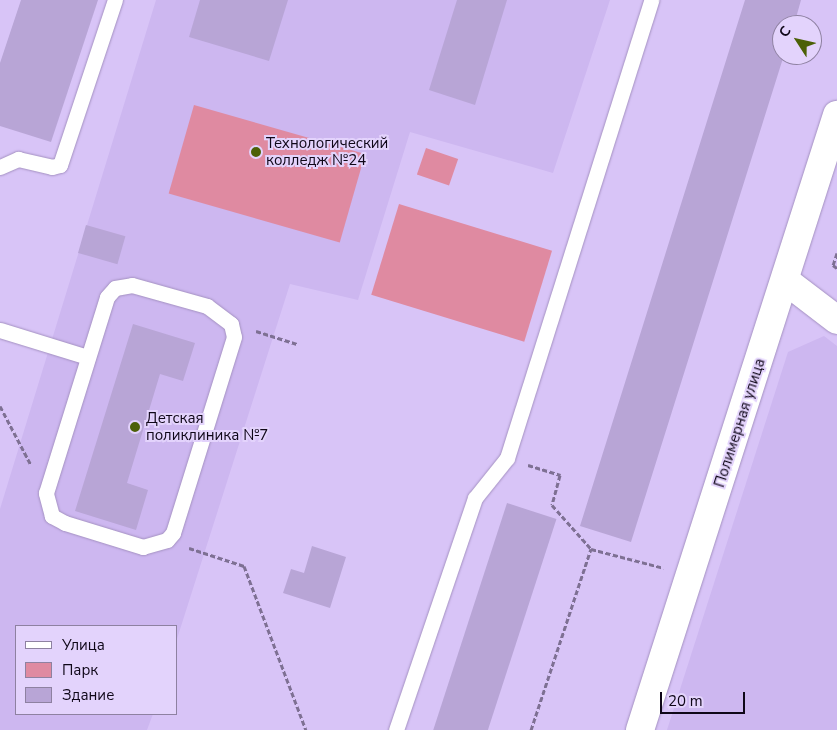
<!DOCTYPE html>
<html>
<head>
<meta charset="utf-8">
<style>
  body { margin:0 }
  #map { position:relative; width:837px; height:730px; overflow:hidden; background:#d8c4f7; font-family:"Nunito Sans",sans-serif }
  div>[style] { position:absolute }
  .built>* { inset:0; background:#cdb7f0 }
  .green>* { inset:0; background:#df8aa1; transform-origin:0 0 }
  .building>* { inset:0; background:#b8a5d6; transform-origin:0 0 }
  .path>* { height:3px; margin-top:-1.5px; transform-origin:0; background:repeating-linear-gradient(90deg,#7e7093 0 5px,transparent 0 7.5px) }
  .roads { filter:drop-shadow(0 0 1px #a491c1) drop-shadow(0 0 1px #a491c1) }
  .service>* { height:15px; margin:-7.5px; padding:0 7.5px; transform-origin:7.5px; border-radius:7.5px; background:#fff }
  .minor>* { height:28px; margin:-14px; padding:0 14px; transform-origin:14px; border-radius:14px; background:#fff }
  .dots>* { width:14px; height:14px; translate:-50% -50%; box-sizing:border-box; border:2px solid #e3d3fc; border-radius:50% }
  span { translate:-50% -50%; white-space:nowrap; text-align:center; line-height:1.15; -webkit-text-stroke:4px #e3d3fc; paint-order:stroke }
  .poi-label { font-size:15px; color:#0f0718 }
  .left { translate:0 -50%; text-align:left }
  .street-label { font-size:15px; color:#0f0718 }
  .legend { position:absolute; left:15px; top:625px; width:162px; height:90px; box-sizing:border-box; background:#e3d3fc; border:1px solid #8e81a1; margin:0; padding:6px 9px; list-style:none; font-size:15px; color:#0f0718 }
  .legend li { display:flex; align-items:center; gap:10px; height:25px }
  .legend b { width:25px; border:1px solid #8e81a1 }
  .north { position:absolute; left:772px; top:15px; width:50px; height:50px; box-sizing:border-box; background:#e3d3fc; border:1px solid #8e81a1; border-radius:50%; rotate:305deg; font-size:14px; font-weight:700; line-height:20px; text-align:center; color:#0f0718 }
  .north::after { content:''; display:block; margin:auto; width:18px; height:22px; background:#4c6007; clip-path:polygon(50% 0,100% 100%,50% 72%,0 100%) }
  .scale { position:absolute; left:660px; top:692px; width:85px; height:22px; box-sizing:border-box; border:2px solid #0f0718; border-top:0; padding-left:6px; font-size:15px; line-height:18px; white-space:nowrap; color:#0f0718; -webkit-text-stroke:4px #e3d3fc; paint-order:stroke }
</style>
</head>
<body>
<div id="map">
  <div class="built">
    <i style="clip-path:polygon(156px 0,610px 0,553px 173px,410px 132px,358px 300px,290px 284px,176px 642px,176px 626px,16px 626px,16px 714px,153px 714px,147px 730px,0 730px,0 509px)"></i>
    <i style="clip-path:polygon(824px 336px,837px 346px,837px 730px,667px 730px,788px 352px)"></i>
  </div>
  <div class="green">
    <i style="left:194px;top:105px;width:178px;height:92px;rotate:16deg"></i>
    <i style="left:426px;top:148px;width:34px;height:28px;rotate:19deg"></i>
    <i style="left:399px;top:204px;width:160px;height:95px;rotate:17deg"></i>
  </div>
  <div class="building">
    <i style="clip-path:polygon(21px 0,98px 0,51px 142px,0 126px,0 63px)"></i>
    <i style="clip-path:polygon(200px 0,288px 0,269px 61px,189px 37px)"></i>
    <i style="clip-path:polygon(457px 0,507px 0,475px 105px,429px 90px)"></i>
    <i style="clip-path:polygon(745px 0,801px 0,794px 25px,782px 25px,784px 55px,631px 542px,580px 526px)"></i>
    <i style="left:86px;top:225px;width:41px;height:29px;rotate:16deg"></i>
    <i style="clip-path:polygon(133px 324px,195px 343px,183px 381px,160px 374px,127px 483px,148px 490px,136px 530px,75px 511px)"></i>
    <i style="left:507px;top:503px;width:52px;height:239px;rotate:18deg"></i>
    <i style="clip-path:polygon(312px 546px,346px 557px,330px 608px,283px 593px,291px 569px,304px 573px)"></i>
  </div>
  <div class="path">
    <i style="left:837px;top:253px;width:13px;rotate:108deg"></i>
    <i style="left:833px;top:265px;width:5px;rotate:37deg"></i>
    <i style="left:256px;top:331px;width:43px;rotate:17.6deg"></i>
    <i style="left:0;top:406px;width:67px;rotate:62.3deg"></i>
    <i style="left:528px;top:465px;width:34px;rotate:17deg"></i>
    <i style="left:560px;top:475px;width:31px;rotate:105deg"></i>
    <i style="left:552px;top:505px;width:59px;rotate:48.4deg"></i>
    <i style="left:189px;top:548px;width:58px;rotate:18.1deg"></i>
    <i style="left:244px;top:566px;width:175px;rotate:69.3deg"></i>
    <i style="left:531px;top:730px;width:191px;rotate:-71.7deg"></i>
    <i style="left:591px;top:549px;width:75px;rotate:14.6deg"></i>
  </div>
  <div class="roads">
    <div class="service">
      <i style="left:0;top:167px;width:20px;rotate:-24deg"></i>
      <i style="left:18px;top:159px;width:35px;rotate:13deg"></i>
      <i style="left:52px;top:167px;width:8px;rotate:-14deg"></i>
      <i style="left:60px;top:165px;width:174px;rotate:-71.6deg"></i>
      <i style="left:132px;top:285px;width:78px;rotate:15.6deg"></i>
      <i style="left:207px;top:306px;width:30px;rotate:37deg"></i>
      <i style="left:231px;top:324px;width:13px;rotate:77deg"></i>
      <i style="left:234px;top:337px;width:205px;rotate:107.3deg"></i>
      <i style="left:173px;top:533px;width:9px;rotate:131deg"></i>
      <i style="left:167px;top:540px;width:25px;rotate:164deg"></i>
      <i style="left:143px;top:547px;width:82px;rotate:-162.9deg"></i>
      <i style="left:65px;top:523px;width:15px;rotate:-152deg"></i>
      <i style="left:52px;top:516px;width:24px;rotate:-105deg"></i>
      <i style="left:46px;top:493px;width:205px;rotate:-72.7deg"></i>
      <i style="left:107px;top:297px;width:12px;rotate:-48deg"></i>
      <i style="left:115px;top:288px;width:17px;rotate:-10deg"></i>
      <i style="left:0;top:330px;width:92px;rotate:17.1deg"></i>
      <i style="left:396px;top:730px;width:245px;rotate:-71.2deg"></i>
      <i style="left:475px;top:498px;width:51px;rotate:-51.3deg"></i>
      <i style="left:507px;top:458px;width:480px;rotate:-72.5deg"></i>
    </div>
    <div class="minor">
      <i style="left:786px;top:281px;width:64px;rotate:37.4deg"></i>
      <i style="left:640px;top:730px;width:646px;rotate:-72.24deg"></i>
    </div>
  </div>
  <div class="dots">
    <i style="left:256px;top:152px;background:#4c6007"></i>
    <i style="left:135px;top:427px;background:#4c6007"></i>
  </div>
  <div class="poi-label">
    <span class="left" style="left:266px;top:152px">Технологический<br>колледж №24</span>
    <span class="left" style="left:146px;top:427px">Детская<br>поликлиника №7</span>
  </div>
  <div class="street-label">
    <span style="left:740px;top:423px;rotate:-72deg">Полимерная улица</span>
  </div>
  <ul class="legend">
  <li><b style="height:6px;background:#fff"></b>Улица</li>
  <li><b style="height:14px;background:#df8aa1"></b>Парк</li>
  <li><b style="height:14px;background:#b8a5d6"></b>Здание</li>
  </ul>
  <div class="north">С</div>
  <div class="scale">20 m</div>
</div>
</body>
</html>
